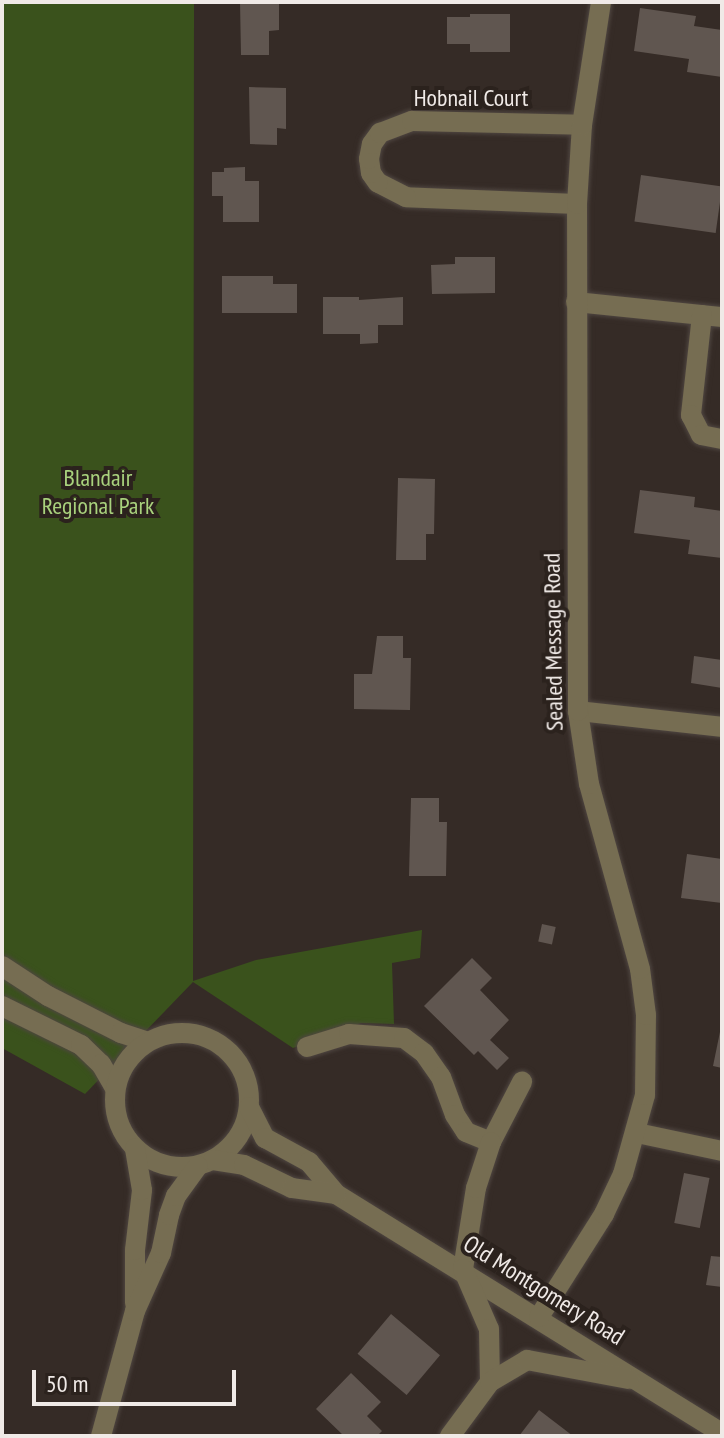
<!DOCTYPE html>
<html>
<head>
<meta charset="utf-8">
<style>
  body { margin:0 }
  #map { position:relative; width:724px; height:1438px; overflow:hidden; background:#352b26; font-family:"PT Sans Narrow",sans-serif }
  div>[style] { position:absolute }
  .green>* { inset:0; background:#3a521c }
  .building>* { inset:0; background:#605650; transform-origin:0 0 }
  .roads { filter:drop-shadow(0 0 2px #4f4641) drop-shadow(0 0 2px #4f4641) }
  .minor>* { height:20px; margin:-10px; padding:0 10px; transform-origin:10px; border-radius:10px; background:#766d52 }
  .minor>.ring { margin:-10px; padding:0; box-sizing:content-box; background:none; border:20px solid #766d52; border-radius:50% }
  span { translate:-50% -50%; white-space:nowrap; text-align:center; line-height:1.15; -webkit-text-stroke:8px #2b221d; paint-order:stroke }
  .street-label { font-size:24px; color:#f0eae7 }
  .park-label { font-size:24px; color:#a9d27d }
  .frame { position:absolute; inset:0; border:4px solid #f0eae7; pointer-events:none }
  .scale { position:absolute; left:32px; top:1370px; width:204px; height:36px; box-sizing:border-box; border:4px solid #f0eae7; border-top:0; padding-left:10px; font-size:24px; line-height:28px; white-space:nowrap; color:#f0eae7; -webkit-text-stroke:6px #2b221d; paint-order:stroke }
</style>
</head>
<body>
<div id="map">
  <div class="green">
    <i style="clip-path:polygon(2px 2px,194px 2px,193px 981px,256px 960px,422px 930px,420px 958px,392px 963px,394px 1024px,361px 1023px,293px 1048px,193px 982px,85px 1094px,2px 1048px)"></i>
  </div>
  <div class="building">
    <i style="clip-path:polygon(240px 2px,279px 2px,279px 30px,269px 31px,269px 55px,241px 55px)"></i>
    <i style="clip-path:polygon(640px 8px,696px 16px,694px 26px,722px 30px,722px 77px,687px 72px,689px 59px,634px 51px)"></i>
    <i style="clip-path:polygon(470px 14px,510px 14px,510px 52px,470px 52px,470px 44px,447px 44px,447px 17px,470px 17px)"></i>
    <i style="clip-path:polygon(249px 87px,286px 88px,286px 129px,277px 128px,277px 145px,250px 144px)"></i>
    <i style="clip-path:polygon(245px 167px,245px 181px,259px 181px,259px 222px,223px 222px,223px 196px,212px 196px,212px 172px,224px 172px,224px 168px)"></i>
    <i style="left:641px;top:175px;width:82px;height:47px;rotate:8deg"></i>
    <i style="clip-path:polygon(455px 257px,495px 257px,495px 293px,432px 294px,431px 265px,455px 264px)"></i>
    <i style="clip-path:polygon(222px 276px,273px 276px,273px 284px,297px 284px,297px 313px,222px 313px)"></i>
    <i style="clip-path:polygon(323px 297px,359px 297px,359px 300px,403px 297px,403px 325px,378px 325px,378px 343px,360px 344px,360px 334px,323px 334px)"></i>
    <i style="clip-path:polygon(398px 478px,435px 479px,434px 534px,426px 534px,426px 560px,396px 560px)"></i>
    <i style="clip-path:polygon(640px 490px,695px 497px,694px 507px,722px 511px,722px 558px,688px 554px,690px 540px,634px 533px)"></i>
    <i style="clip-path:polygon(377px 636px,403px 636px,403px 658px,411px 658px,410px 710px,354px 709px,354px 674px,372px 674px)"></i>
    <i style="clip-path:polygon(694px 656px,722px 660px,722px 688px,691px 683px)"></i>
    <i style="clip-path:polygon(411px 798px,439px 798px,439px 822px,447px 822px,446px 876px,409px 876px)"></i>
    <i style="clip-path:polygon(687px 854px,722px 859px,722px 903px,681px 898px)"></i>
    <i style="left:542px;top:924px;width:14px;height:18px;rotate:12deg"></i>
    <i style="clip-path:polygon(472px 958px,492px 978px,480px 990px,509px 1020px,490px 1040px,509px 1058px,497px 1070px,478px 1051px,474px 1055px,424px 1006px)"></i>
    <i style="clip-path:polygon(721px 1027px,722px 1027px,722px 1068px,713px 1066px)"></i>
    <i style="left:684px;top:1173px;width:26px;height:51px;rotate:11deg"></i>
    <i style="clip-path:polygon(711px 1256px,722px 1257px,722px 1287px,706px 1285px)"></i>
    <i style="left:391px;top:1314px;width:64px;height:52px;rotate:40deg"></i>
    <i style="clip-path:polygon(351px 1373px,381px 1402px,367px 1416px,382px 1431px,377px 1436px,344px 1436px,316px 1409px)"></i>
    <i style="clip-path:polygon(539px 1410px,573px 1436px,519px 1436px)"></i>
  </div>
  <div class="roads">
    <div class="minor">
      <i style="left:577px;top:204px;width:171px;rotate:-177.7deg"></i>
      <i style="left:406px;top:197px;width:31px;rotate:-153deg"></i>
      <i style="left:378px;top:183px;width:12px;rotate:-125deg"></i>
      <i style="left:371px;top:173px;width:14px;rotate:-98deg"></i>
      <i style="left:369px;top:159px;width:15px;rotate:-79deg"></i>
      <i style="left:372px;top:144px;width:14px;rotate:-54deg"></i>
      <i style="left:380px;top:133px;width:34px;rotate:-21deg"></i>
      <i style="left:412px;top:121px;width:170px;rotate:1.3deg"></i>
      <i style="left:576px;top:302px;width:147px;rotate:5.9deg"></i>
      <i style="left:702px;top:315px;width:101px;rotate:96.3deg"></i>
      <i style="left:691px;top:415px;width:22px;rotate:63deg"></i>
      <i style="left:701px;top:435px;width:21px;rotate:11deg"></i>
      <i style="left:578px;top:711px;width:145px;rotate:6.3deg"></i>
      <i style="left:2px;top:966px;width:55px;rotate:33.1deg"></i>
      <i style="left:48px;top:996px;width:82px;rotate:26.9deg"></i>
      <i style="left:121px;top:1033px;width:28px;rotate:18deg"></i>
      <i style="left:2px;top:1006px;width:88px;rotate:26.3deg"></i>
      <i style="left:81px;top:1045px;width:28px;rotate:44deg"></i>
      <i style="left:101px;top:1064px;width:28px;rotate:60deg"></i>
      <i class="ring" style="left:115px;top:1033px;width:114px;height:114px"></i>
      <i style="left:307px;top:1047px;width:44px;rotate:-17.2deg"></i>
      <i style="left:349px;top:1034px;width:55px;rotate:4.2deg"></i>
      <i style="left:404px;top:1038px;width:25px;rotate:37deg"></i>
      <i style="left:424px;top:1053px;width:29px;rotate:55deg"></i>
      <i style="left:441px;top:1077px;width:40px;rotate:69.8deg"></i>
      <i style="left:455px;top:1115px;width:20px;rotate:57deg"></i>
      <i style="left:466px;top:1132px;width:27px;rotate:22deg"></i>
      <i style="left:491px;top:1142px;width:68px;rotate:-62.7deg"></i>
      <i style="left:249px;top:1107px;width:35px;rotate:63deg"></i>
      <i style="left:265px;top:1138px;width:50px;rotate:28.6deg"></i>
      <i style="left:309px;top:1162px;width:42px;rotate:49.8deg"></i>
      <i style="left:336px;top:1194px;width:454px;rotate:31.8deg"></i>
      <i style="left:637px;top:1133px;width:87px;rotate:12deg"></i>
      <i style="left:213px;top:1160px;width:31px;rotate:9deg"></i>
      <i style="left:244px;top:1165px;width:53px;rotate:25.6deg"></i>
      <i style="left:292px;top:1188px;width:44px;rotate:7.8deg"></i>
      <i style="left:463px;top:1269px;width:82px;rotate:-80.9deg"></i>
      <i style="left:476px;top:1188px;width:48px;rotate:-71.9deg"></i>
      <i style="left:463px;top:1269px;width:65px;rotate:66.6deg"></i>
      <i style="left:489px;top:1329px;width:53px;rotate:88.9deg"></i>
      <i style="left:135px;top:1303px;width:53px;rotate:-90deg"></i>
      <i style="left:135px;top:1250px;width:60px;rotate:-83.3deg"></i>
      <i style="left:142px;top:1190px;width:42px;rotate:-99.7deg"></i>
      <i style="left:539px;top:1317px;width:122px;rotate:-57.7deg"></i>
      <i style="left:604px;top:1214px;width:44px;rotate:-64.6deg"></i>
      <i style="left:623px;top:1174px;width:82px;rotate:-74.4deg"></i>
      <i style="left:645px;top:1095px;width:80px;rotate:-89.3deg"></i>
      <i style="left:646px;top:1015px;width:46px;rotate:-97.4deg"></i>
      <i style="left:640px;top:969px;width:192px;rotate:-105.4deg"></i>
      <i style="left:589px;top:784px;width:74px;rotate:-98.6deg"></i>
      <i style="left:578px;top:711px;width:507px;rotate:-90.11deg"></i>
      <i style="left:577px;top:204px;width:79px;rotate:-86.4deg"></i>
      <i style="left:582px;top:125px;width:124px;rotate:-81.2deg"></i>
      <i style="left:101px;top:1436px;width:130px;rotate:-74.8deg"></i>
      <i style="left:135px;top:1311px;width:64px;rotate:-65.9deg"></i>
      <i style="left:161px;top:1253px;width:39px;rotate:-78deg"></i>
      <i style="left:169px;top:1215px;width:20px;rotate:-70deg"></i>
      <i style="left:176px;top:1196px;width:37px;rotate:-54deg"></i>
      <i style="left:450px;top:1436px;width:67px;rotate:-53.5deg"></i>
      <i style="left:490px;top:1382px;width:43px;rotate:-30.7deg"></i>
      <i style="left:527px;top:1360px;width:104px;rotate:10.6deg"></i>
    </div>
  </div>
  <div class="street-label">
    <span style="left:471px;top:98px">Hobnail Court</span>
    <span style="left:553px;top:642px;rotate:-91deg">Sealed Message Road</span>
    <span style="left:544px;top:1290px;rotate:32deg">Old Montgomery Road</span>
  </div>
  <div class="park-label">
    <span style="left:98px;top:492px">Blandair<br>Regional Park</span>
  </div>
  <div class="frame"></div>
  <div class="scale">50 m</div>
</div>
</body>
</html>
